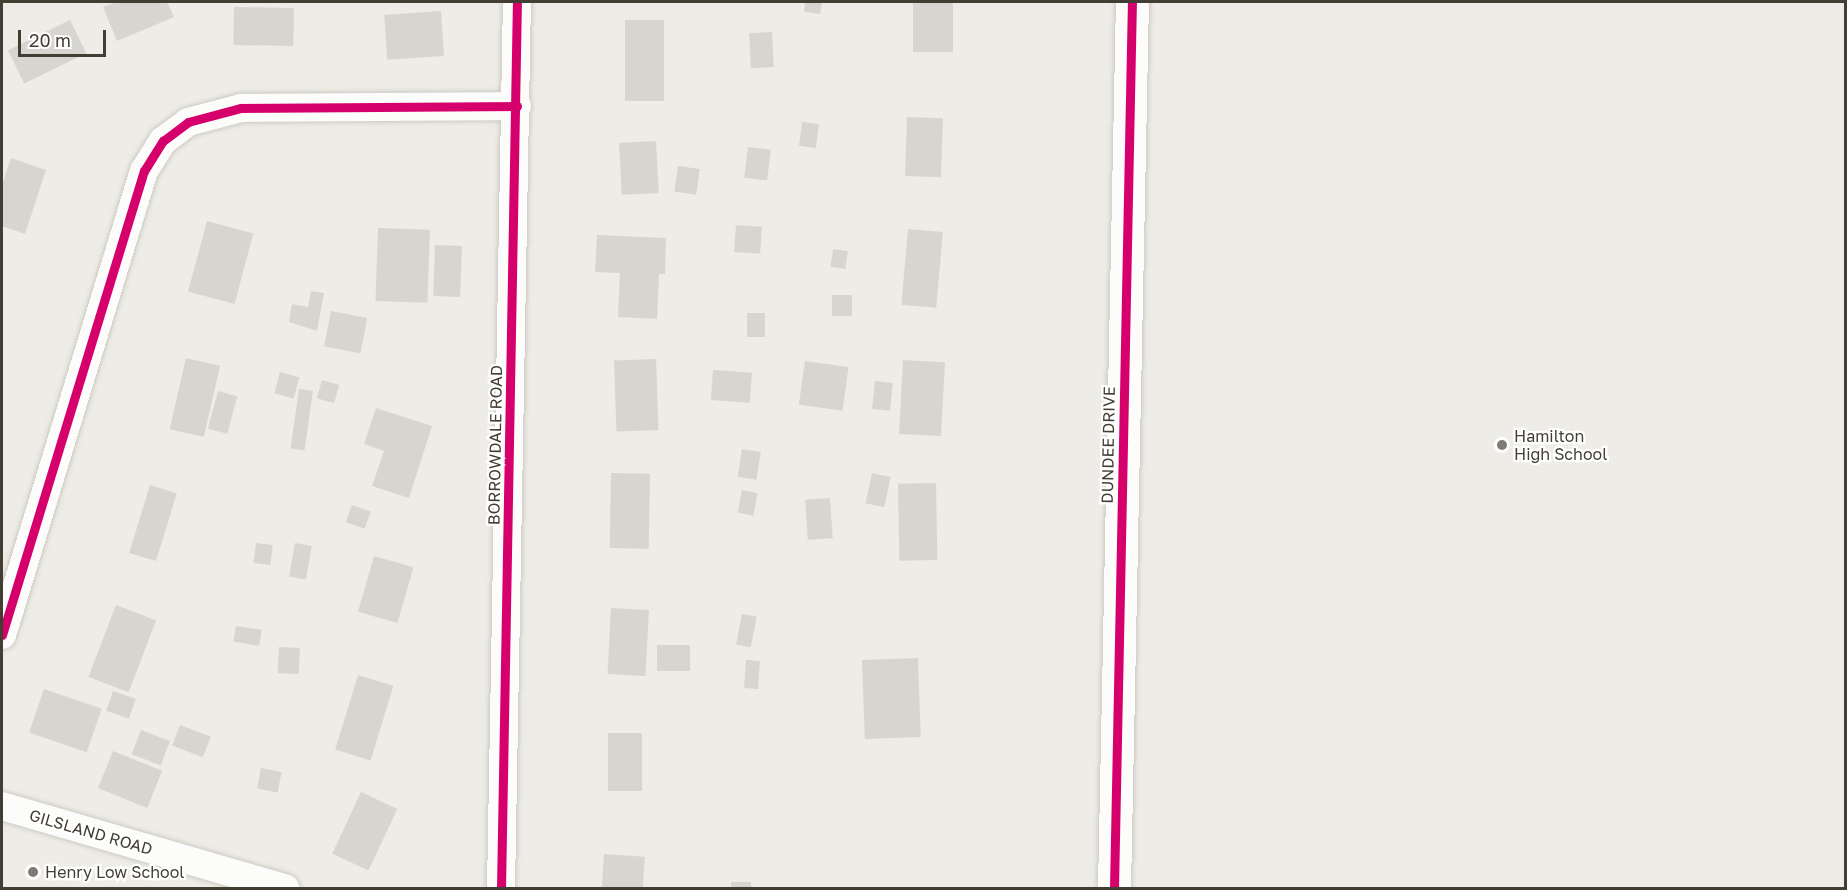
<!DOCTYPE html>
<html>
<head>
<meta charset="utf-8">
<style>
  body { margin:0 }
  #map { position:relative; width:1847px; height:890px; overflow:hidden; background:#eeece6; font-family:"Golos Text",sans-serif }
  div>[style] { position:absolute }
  .building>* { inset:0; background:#d7d5cf; transform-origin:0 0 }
  .roads { filter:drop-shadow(0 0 2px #cccac4) drop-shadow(0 0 2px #cccac4) }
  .minor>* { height:28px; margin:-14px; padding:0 14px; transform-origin:14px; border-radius:14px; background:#fcfcfb }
  .tertiary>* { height:33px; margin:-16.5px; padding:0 16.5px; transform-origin:16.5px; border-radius:16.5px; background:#fcfcfb }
  .cycleway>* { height:9px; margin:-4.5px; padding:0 4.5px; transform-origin:4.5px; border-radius:4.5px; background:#d6006c }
  .dots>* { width:16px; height:16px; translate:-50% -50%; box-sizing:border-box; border:3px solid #fff; border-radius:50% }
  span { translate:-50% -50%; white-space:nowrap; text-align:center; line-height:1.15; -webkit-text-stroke:4.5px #fff; paint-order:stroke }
  .poi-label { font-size:16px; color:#423e33 }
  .left { translate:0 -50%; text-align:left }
  .street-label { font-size:16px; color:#423e33 }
  .frame { position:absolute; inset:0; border:3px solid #423e33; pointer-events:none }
  .scale { position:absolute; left:18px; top:30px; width:88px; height:27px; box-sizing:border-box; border:3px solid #423e33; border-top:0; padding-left:8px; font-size:18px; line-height:21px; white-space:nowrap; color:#423e33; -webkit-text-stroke:4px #fff; paint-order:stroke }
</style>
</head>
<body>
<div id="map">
  <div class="building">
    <i style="clip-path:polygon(117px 2px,167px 2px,174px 17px,117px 41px,103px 7px)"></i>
    <i style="clip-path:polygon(805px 2px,822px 2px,820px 14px,804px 12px)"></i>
    <i style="left:913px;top:2px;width:40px;height:50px"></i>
    <i style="left:234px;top:7px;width:60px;height:38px;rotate:1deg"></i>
    <i style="left:441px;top:11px;width:45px;height:57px;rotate:86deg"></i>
    <i style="left:70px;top:20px;width:37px;height:69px;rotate:64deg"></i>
    <i style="left:625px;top:20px;width:39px;height:81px"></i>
    <i style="left:772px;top:32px;width:35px;height:23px;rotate:87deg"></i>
    <i style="left:907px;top:117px;width:36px;height:59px;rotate:2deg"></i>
    <i style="left:802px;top:122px;width:17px;height:24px;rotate:7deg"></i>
    <i style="left:656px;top:141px;width:52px;height:37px;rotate:87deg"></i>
    <i style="left:748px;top:147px;width:23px;height:31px;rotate:7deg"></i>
    <i style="clip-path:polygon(11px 158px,46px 170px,25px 234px,2px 226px,2px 185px)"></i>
    <i style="left:678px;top:166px;width:22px;height:26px;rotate:8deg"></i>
    <i style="left:207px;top:221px;width:48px;height:73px;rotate:15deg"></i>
    <i style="left:736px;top:225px;width:26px;height:27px;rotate:4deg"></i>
    <i style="left:378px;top:228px;width:52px;height:73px;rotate:2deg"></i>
    <i style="left:908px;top:229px;width:35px;height:76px;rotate:5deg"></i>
    <i style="clip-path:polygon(597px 235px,666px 238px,665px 274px,659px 274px,657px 319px,618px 317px,620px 273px,595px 272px)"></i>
    <i style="left:435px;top:245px;width:27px;height:51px;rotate:2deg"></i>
    <i style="left:833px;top:249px;width:15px;height:18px;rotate:8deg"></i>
    <i style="clip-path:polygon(311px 291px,324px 293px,317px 331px,289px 322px,292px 304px,308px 307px)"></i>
    <i style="left:832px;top:295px;width:20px;height:21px"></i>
    <i style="left:331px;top:311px;width:37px;height:36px;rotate:11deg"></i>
    <i style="left:747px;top:313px;width:18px;height:24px"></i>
    <i style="left:186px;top:358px;width:35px;height:73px;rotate:13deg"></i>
    <i style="left:656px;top:359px;width:71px;height:42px;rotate:88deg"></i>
    <i style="left:903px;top:360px;width:42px;height:74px;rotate:3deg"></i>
    <i style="left:805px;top:361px;width:44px;height:44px;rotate:8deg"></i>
    <i style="left:713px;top:370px;width:39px;height:30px;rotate:4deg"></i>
    <i style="left:280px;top:372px;width:20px;height:22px;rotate:15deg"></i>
    <i style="left:322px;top:380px;width:18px;height:19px;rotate:16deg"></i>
    <i style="left:875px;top:381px;width:18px;height:28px;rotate:6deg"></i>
    <i style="left:299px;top:389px;width:14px;height:60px;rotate:8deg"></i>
    <i style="left:218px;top:391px;width:20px;height:39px;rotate:15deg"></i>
    <i style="clip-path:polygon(376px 408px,432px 426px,409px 498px,372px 486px,384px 451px,364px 444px)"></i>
    <i style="left:742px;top:449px;width:19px;height:28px;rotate:9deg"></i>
    <i style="left:611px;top:473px;width:39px;height:75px;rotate:1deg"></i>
    <i style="left:872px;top:473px;width:19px;height:31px;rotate:12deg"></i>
    <i style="left:936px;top:483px;width:77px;height:38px;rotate:89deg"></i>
    <i style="left:150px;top:485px;width:28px;height:71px;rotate:17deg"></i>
    <i style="left:742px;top:490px;width:16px;height:23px;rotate:11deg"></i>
    <i style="left:830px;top:498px;width:40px;height:25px;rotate:86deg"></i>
    <i style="left:352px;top:505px;width:20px;height:18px;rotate:20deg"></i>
    <i style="left:256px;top:543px;width:17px;height:20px;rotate:7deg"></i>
    <i style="left:295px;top:543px;width:17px;height:34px;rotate:10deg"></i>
    <i style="left:374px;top:556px;width:41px;height:58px;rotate:16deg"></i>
    <i style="left:116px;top:605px;width:43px;height:77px;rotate:21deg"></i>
    <i style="left:611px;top:608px;width:38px;height:66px;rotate:3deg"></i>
    <i style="left:742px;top:614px;width:15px;height:31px;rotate:11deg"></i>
    <i style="left:236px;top:626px;width:26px;height:16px;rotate:9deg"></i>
    <i style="left:690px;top:645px;width:26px;height:33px;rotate:90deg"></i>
    <i style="left:279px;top:647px;width:21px;height:26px;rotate:3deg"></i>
    <i style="left:918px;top:658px;width:79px;height:56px;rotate:88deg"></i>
    <i style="left:746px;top:660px;width:14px;height:28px;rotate:4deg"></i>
    <i style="left:358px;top:675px;width:37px;height:78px;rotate:17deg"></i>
    <i style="left:44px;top:689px;width:61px;height:46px;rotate:19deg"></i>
    <i style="left:113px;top:691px;width:24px;height:21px;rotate:19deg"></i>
    <i style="left:180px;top:725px;width:33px;height:22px;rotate:21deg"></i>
    <i style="left:141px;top:730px;width:31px;height:26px;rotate:21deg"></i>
    <i style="left:608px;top:733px;width:34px;height:58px"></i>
    <i style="left:113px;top:751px;width:53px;height:40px;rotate:22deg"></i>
    <i style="left:261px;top:768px;width:21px;height:21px;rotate:11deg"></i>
    <i style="left:361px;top:792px;width:40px;height:68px;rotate:25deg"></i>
    <i style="left:604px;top:854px;width:41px;height:34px;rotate:4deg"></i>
    <i style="left:731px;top:882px;width:20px;height:6px"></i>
  </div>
  <div class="roads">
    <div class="minor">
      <i style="left:2px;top:635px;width:485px;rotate:-73deg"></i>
      <i style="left:144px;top:171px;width:36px;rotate:-58deg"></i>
      <i style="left:163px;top:141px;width:31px;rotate:-37deg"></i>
      <i style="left:188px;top:122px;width:55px;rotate:-14.8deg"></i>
      <i style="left:241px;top:108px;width:276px;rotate:-0.4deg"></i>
      <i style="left:2px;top:806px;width:295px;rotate:16.2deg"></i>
      <i style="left:501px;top:888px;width:886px;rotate:-88.97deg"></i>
    </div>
    <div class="tertiary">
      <i style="left:1114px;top:888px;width:886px;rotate:-88.84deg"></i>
    </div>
  </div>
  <div class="cycleway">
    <i style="left:2px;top:635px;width:485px;rotate:-73deg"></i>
    <i style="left:144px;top:171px;width:36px;rotate:-58deg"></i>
    <i style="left:163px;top:141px;width:31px;rotate:-37deg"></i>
    <i style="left:188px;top:122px;width:55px;rotate:-14.8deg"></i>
    <i style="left:241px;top:108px;width:276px;rotate:-0.4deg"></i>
    <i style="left:501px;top:888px;width:886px;rotate:-88.97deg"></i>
    <i style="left:1114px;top:888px;width:886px;rotate:-88.84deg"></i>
  </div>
  <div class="dots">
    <i style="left:1502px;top:445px;background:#7e7b72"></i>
    <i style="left:33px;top:872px;background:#7e7b72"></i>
  </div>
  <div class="poi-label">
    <span class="left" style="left:1514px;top:445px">Hamilton<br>High School</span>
    <span class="left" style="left:45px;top:872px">Henry Low School</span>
  </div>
  <div class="street-label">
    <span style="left:495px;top:445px;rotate:-89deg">BORROWDALE ROAD</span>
    <span style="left:1108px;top:445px;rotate:-89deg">DUNDEE DRIVE</span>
    <span style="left:91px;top:832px;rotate:16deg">GILSLAND ROAD</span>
  </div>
  <div class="frame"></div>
  <div class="scale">20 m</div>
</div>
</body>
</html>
